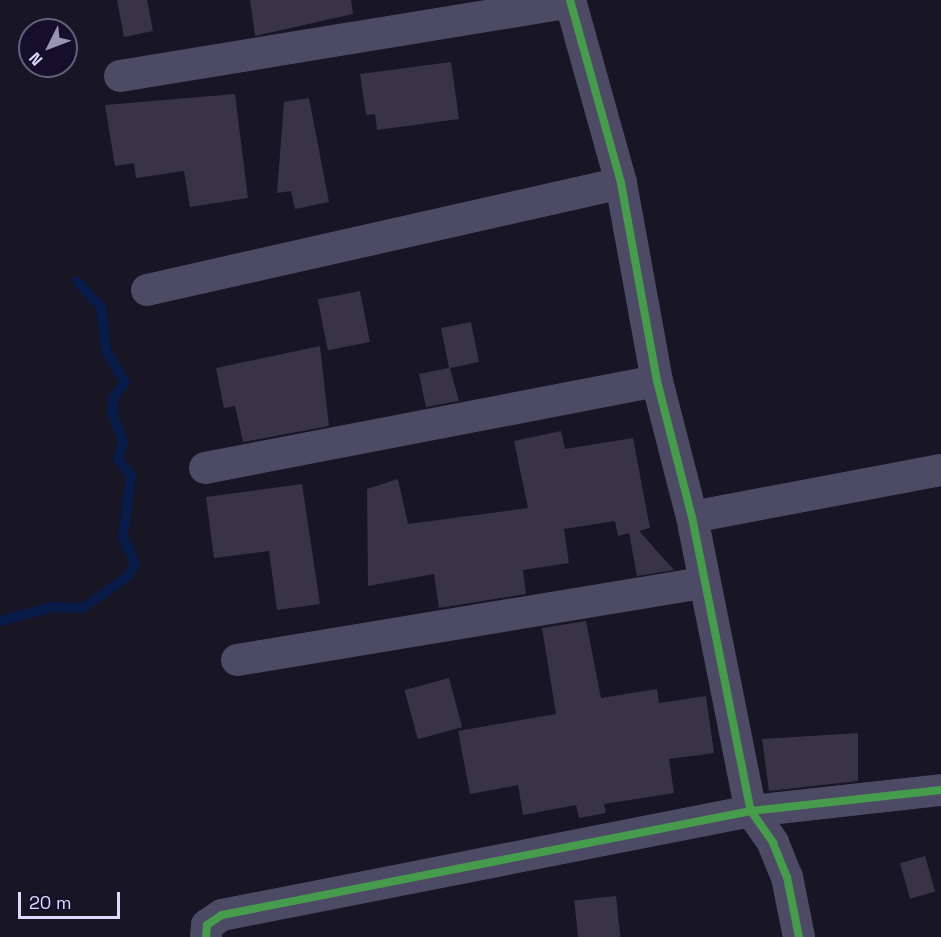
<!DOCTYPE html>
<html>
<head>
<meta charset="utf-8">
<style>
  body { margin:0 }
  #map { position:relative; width:941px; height:937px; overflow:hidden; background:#181525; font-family:"Space Grotesk",sans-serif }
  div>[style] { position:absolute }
  .stream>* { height:10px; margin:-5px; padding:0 5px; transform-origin:5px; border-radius:5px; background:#091b48 }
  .building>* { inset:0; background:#383346; transform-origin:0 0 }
  .street>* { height:32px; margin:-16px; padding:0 16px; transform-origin:16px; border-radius:16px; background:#4d4a66 }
  .cycleway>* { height:8px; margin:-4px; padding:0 4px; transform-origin:4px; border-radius:4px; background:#469c4c }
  span { translate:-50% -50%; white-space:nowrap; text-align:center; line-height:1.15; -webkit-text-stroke:4.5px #150f2b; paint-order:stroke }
  .north { position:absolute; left:18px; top:18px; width:60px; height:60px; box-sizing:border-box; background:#150f2b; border:2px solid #666080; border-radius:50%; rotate:228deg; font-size:16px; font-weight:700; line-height:24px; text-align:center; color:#e0d9ff }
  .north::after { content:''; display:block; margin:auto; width:21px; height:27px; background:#9a94b3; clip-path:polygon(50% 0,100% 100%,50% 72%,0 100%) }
  .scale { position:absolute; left:18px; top:892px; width:102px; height:27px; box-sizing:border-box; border:3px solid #e0d9ff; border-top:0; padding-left:8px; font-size:18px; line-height:21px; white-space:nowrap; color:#e0d9ff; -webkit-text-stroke:4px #150f2b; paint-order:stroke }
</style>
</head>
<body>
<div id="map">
  <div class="stream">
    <i style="left:0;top:621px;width:55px;rotate:-14.8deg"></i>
    <i style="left:53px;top:607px;width:30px;rotate:2deg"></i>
    <i style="left:83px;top:608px;width:54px;rotate:-35.2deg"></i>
    <i style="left:127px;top:577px;width:16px;rotate:-60deg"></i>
    <i style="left:135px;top:563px;width:29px;rotate:-115deg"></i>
    <i style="left:123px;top:537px;width:62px;rotate:-82.5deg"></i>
    <i style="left:131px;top:476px;width:21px;rotate:-127deg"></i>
    <i style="left:118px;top:459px;width:20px;rotate:-75deg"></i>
    <i style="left:123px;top:440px;width:28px;rotate:-113deg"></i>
    <i style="left:112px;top:414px;width:16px;rotate:-86deg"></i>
    <i style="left:113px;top:398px;width:19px;rotate:-51deg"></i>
    <i style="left:125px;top:383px;width:38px;rotate:-120deg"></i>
    <i style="left:106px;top:350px;width:43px;rotate:-96.6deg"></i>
    <i style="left:101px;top:307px;width:35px;rotate:-133deg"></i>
  </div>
  <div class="building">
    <i style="clip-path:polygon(117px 0,147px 0,153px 31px,124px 37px)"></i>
    <i style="clip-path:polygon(250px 0,351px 0,353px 14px,255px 36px)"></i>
    <i style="clip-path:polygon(451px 62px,459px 119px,377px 130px,375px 114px,366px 115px,360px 74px)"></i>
    <i style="clip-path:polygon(235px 94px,248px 198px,190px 207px,184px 171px,136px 178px,134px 163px,115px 166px,105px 105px)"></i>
    <i style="clip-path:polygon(309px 98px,329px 202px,295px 209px,291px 191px,277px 193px,284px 102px)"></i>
    <i style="left:360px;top:291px;width:52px;height:43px;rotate:79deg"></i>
    <i style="clip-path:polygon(471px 322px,479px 362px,450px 368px,459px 401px,426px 407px,419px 374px,449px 368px,441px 328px)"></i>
    <i style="clip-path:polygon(320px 346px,329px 426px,243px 442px,235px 406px,224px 408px,216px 368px)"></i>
    <i style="clip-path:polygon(561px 431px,565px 449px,633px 438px,650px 528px,639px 531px,674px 570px,637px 576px,629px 533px,618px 536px,615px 521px,564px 529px,569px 563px,523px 570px,526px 594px,439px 608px,434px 574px,368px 586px,367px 489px,398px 479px,408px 524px,528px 508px,514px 441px)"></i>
    <i style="clip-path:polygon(302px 484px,320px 604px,277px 610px,269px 551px,214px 558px,206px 497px)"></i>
    <i style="clip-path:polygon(586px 621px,601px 698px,657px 689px,659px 703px,706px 696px,714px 753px,669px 759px,674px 793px,604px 804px,606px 813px,579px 818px,576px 805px,523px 815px,518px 785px,470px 794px,458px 731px,556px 714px,542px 628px)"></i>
    <i style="left:449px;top:678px;width:51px;height:46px;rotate:75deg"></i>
    <i style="clip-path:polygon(858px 733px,858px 781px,769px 791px,762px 739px)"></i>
    <i style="left:925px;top:856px;width:37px;height:26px;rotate:74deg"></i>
    <i style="left:616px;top:896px;width:41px;height:42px;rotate:84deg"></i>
  </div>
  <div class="street">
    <i style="left:570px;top:0;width:190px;rotate:74.4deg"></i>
    <i style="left:621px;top:183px;width:201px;rotate:79.7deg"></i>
    <i style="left:657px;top:381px;width:140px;rotate:75.6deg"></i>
    <i style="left:692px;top:517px;width:300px;rotate:78.7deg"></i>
    <i style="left:751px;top:811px;width:39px;rotate:55deg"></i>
    <i style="left:773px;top:843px;width:37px;rotate:68deg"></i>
    <i style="left:787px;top:877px;width:61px;rotate:78.7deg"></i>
    <i style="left:120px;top:76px;width:456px;rotate:-9.3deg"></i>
    <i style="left:147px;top:290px;width:486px;rotate:-12.7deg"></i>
    <i style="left:205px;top:468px;width:460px;rotate:-10.9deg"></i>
    <i style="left:692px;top:517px;width:253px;rotate:-10.7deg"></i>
    <i style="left:237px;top:660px;width:473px;rotate:-9.4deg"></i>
    <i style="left:206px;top:937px;width:12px;rotate:-85deg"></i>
    <i style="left:207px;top:925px;width:18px;rotate:-34deg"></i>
    <i style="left:222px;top:915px;width:539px;rotate:-11.12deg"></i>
    <i style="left:751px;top:811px;width:191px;rotate:-6.3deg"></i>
  </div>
  <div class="cycleway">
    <i style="left:570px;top:0;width:190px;rotate:74.4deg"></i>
    <i style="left:621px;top:183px;width:201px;rotate:79.7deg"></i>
    <i style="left:657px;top:381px;width:140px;rotate:75.6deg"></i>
    <i style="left:692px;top:517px;width:300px;rotate:78.7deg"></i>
    <i style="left:751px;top:811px;width:39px;rotate:55deg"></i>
    <i style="left:773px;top:843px;width:37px;rotate:68deg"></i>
    <i style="left:787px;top:877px;width:61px;rotate:78.7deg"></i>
    <i style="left:206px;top:937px;width:12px;rotate:-85deg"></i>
    <i style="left:207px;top:925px;width:18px;rotate:-34deg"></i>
    <i style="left:222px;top:915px;width:539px;rotate:-11.12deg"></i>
    <i style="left:751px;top:811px;width:191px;rotate:-6.3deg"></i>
  </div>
  <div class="north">N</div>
  <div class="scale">20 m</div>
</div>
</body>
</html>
